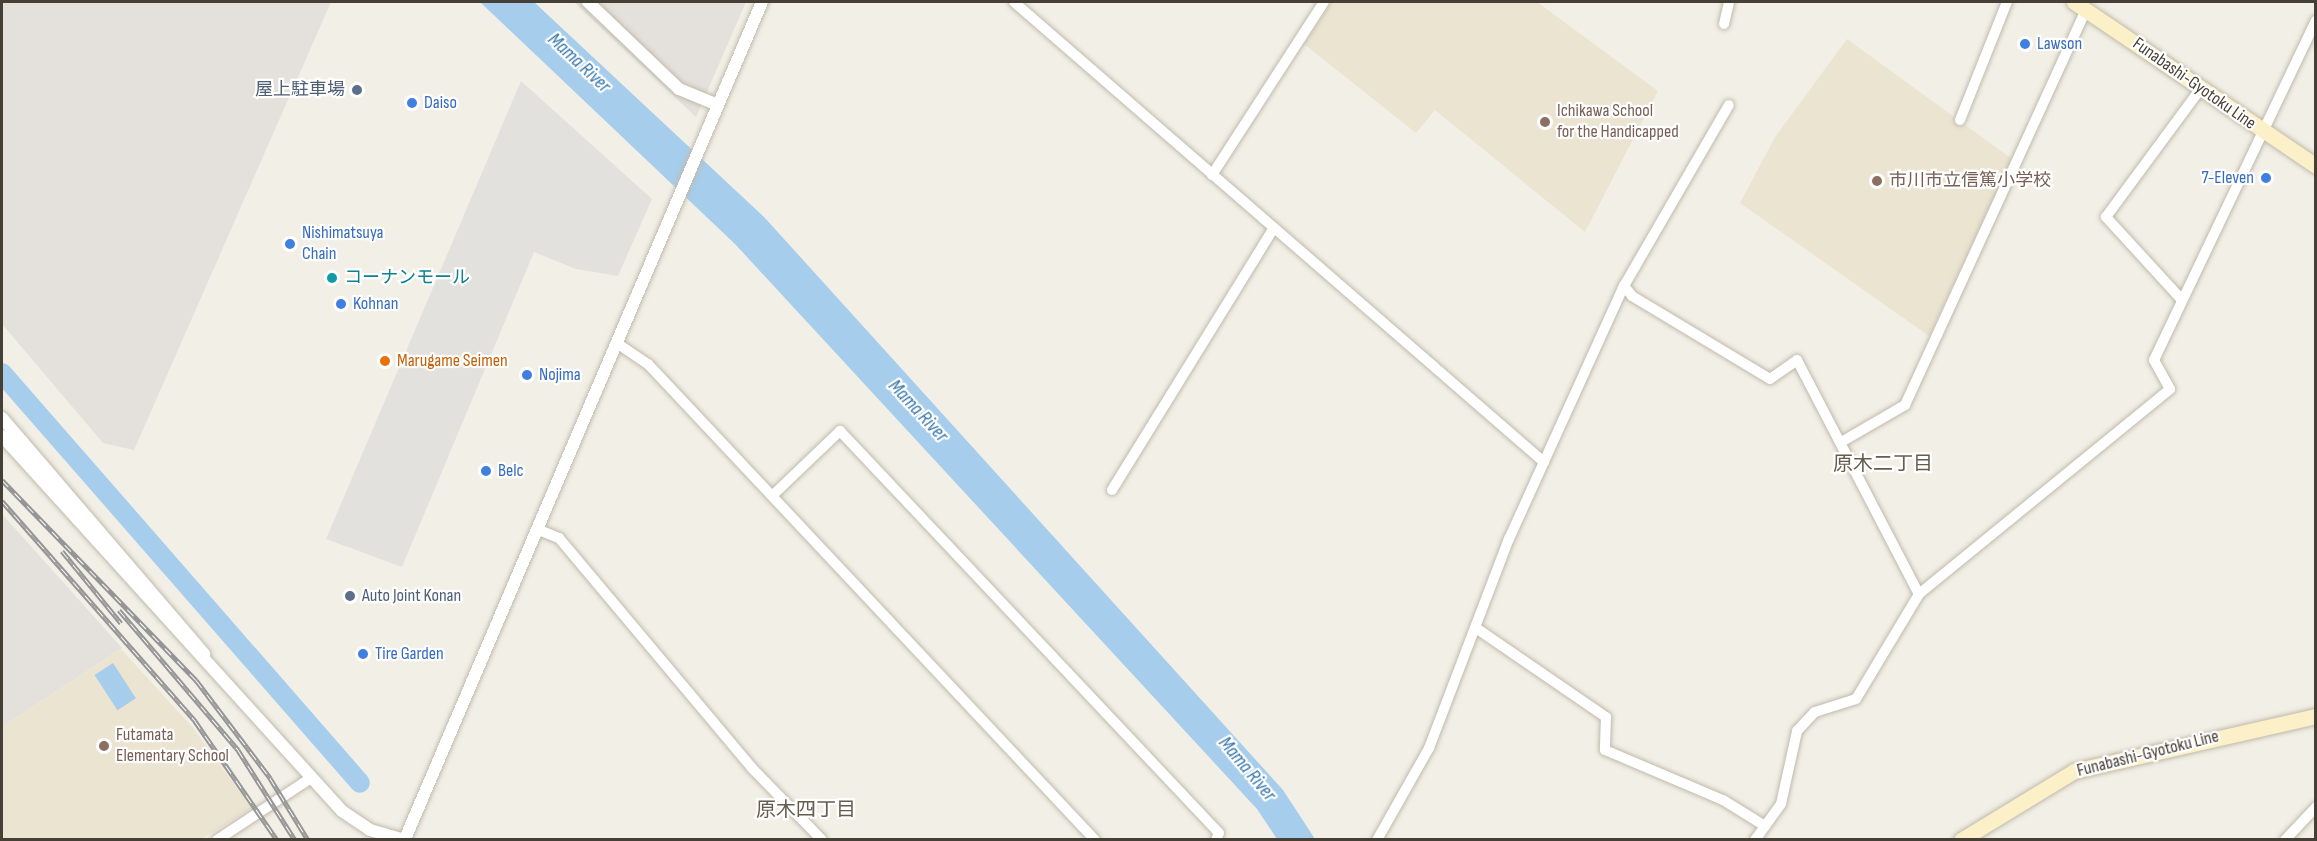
<!DOCTYPE html>
<html>
<head>
<meta charset="utf-8">
<style>
  body { margin:0 }
  #map { position:relative; width:2317px; height:841px; overflow:hidden; background:#f2efe6; font-family:"Sofia Sans Condensed","Noto Sans JP",sans-serif }
  div>[style] { position:absolute }
  .industrial>* { inset:0; background:#e4e0db }
  .education>* { inset:0; background:#ebe4d1 }
  .parking>* { inset:0; background:#e3e1de }
  .water>* { inset:0; background:#a6cdec; transform-origin:0 0 }
  .river>* { height:20px; margin:-10px; padding:0 10px; transform-origin:10px; border-radius:10px; background:#a6cdec }
  .roads { filter:drop-shadow(0 0 2px #c0baac) drop-shadow(0 0 2px #c0baac) }
  .minor>* { height:10px; margin:-5px; padding:0 5px; transform-origin:5px; border-radius:5px; background:#fff }
  .tertiary>* { height:12px; margin:-6px; padding:0 6px; transform-origin:6px; border-radius:6px; background:#fff }
  .secondary>* { height:15px; margin:-7.5px; padding:0 7.5px; transform-origin:7.5px; border-radius:7.5px; background:#fbf0c7 }
  .rail>* { height:5px; margin-top:-2.5px; transform-origin:0; background:repeating-linear-gradient(90deg,#fff 0 9px,#959595 0 18px); box-sizing:border-box; border-block:2px solid #959595 }
  .dots>* { width:16px; height:16px; translate:-50% -50%; box-sizing:border-box; border:3px solid #fff; border-radius:50% }
  span { translate:-50% -50%; white-space:nowrap; text-align:center; line-height:1.15; -webkit-text-stroke:4.5px #fff; paint-order:stroke }
  .shop-label { font-size:18px; color:#366cbe }
  .left { translate:0 -50%; text-align:left }
  .right { translate:-100% -50%; text-align:right }
  .street-label { font-size:18px; color:#453f36 }
  .service-label { font-size:18px; color:#4e5e75 }
  .education-label { font-size:18px; color:#785e54 }
  .culture-label { font-size:18px; color:#0d838f }
  .food-label { font-size:18px; color:#c56008 }
  .water-label { font-size:20px; color:#3576aa; font-style:italic }
  .neighbourhood-label { font-size:20px; color:#675d4e }
  .frame { position:absolute; inset:0; border:3px solid #453f36; pointer-events:none }
</style>
</head>
<body>
<div id="map">
  <div class="industrial">
    <i style="clip-path:polygon(2px 2px,331px 2px,134px 450px,103px 443px,2px 324px)"></i>
    <i style="clip-path:polygon(574px 2px,746px 2px,696px 117px)"></i>
    <i style="clip-path:polygon(2px 514px,122px 648px,2px 727px)"></i>
  </div>
  <div class="education">
    <i style="clip-path:polygon(1332px 2px,1537px 2px,1658px 91px,1585px 232px,1435px 110px,1416px 133px,1304px 44px)"></i>
    <i style="clip-path:polygon(1847px 39px,2012px 159px,1929px 336px,1740px 203px,1775px 137px)"></i>
    <i style="clip-path:polygon(121px 649px,193px 728px,252px 808px,202px 839px,2px 840px,2px 727px)"></i>
  </div>
  <div class="parking">
    <i style="clip-path:polygon(521px 81px,652px 199px,618px 276px,576px 269px,534px 252px,402px 567px,326px 539px)"></i>
  </div>
  <div class="water">
    <i style="clip-path:polygon(480px 2px,534px 2px,765px 218px,1283px 790px,1315px 839px,1277px 839px,1257px 809px,735px 244px)"></i>
    <i style="left:113px;top:663px;width:42px;height:22px;rotate:57deg"></i>
  </div>
  <div class="river">
    <i style="left:2px;top:373px;width:544px;rotate:48.87deg"></i>
  </div>
  <div class="roads">
    <div class="minor">
      <i style="left:1014px;top:2px;width:702px;rotate:40.96deg"></i>
      <i style="left:1724px;top:24px;width:23px;rotate:-77deg"></i>
      <i style="left:1960px;top:120px;width:127px;rotate:-68.3deg"></i>
      <i style="left:1212px;top:175px;width:206px;rotate:-57.1deg"></i>
      <i style="left:1624px;top:286px;width:13px;rotate:51deg"></i>
      <i style="left:1632px;top:296px;width:161px;rotate:31deg"></i>
      <i style="left:1770px;top:379px;width:33px;rotate:-35deg"></i>
      <i style="left:1797px;top:360px;width:264px;rotate:62.5deg"></i>
      <i style="left:2182px;top:300px;width:113px;rotate:-132.5deg"></i>
      <i style="left:2106px;top:217px;width:160px;rotate:-53.6deg"></i>
      <i style="left:618px;top:344px;width:36px;rotate:34deg"></i>
      <i style="left:648px;top:364px;width:653px;rotate:46.8deg"></i>
      <i style="left:1843px;top:441px;width:72px;rotate:-30.1deg"></i>
      <i style="left:1905px;top:405px;width:434px;rotate:-65.4deg"></i>
      <i style="left:1112px;top:490px;width:308px;rotate:-58.3deg"></i>
      <i style="left:773px;top:495px;width:93px;rotate:-43.7deg"></i>
      <i style="left:840px;top:431px;width:552px;rotate:46.69deg"></i>
      <i style="left:1219px;top:833px;width:8px;rotate:113deg"></i>
      <i style="left:539px;top:530px;width:22px;rotate:22deg"></i>
      <i style="left:559px;top:538px;width:300px;rotate:50deg"></i>
      <i style="left:752px;top:768px;width:100px;rotate:45.8deg"></i>
      <i style="left:1476px;top:628px;width:158px;rotate:34.4deg"></i>
      <i style="left:1606px;top:717px;width:33px;rotate:92deg"></i>
      <i style="left:1605px;top:750px;width:128px;rotate:23deg"></i>
      <i style="left:1723px;top:800px;width:49px;rotate:31.8deg"></i>
      <i style="left:217px;top:840px;width:113px;rotate:-33.4deg"></i>
      <i style="left:1377px;top:840px;width:106px;rotate:-60.5deg"></i>
      <i style="left:1429px;top:748px;width:224px;rotate:-69.1deg"></i>
      <i style="left:1509px;top:539px;width:278px;rotate:-65.6deg"></i>
      <i style="left:1624px;top:286px;width:209px;rotate:-59.9deg"></i>
      <i style="left:1755px;top:840px;width:44px;rotate:-54.2deg"></i>
      <i style="left:1781px;top:804px;width:75px;rotate:-77.6deg"></i>
      <i style="left:1797px;top:731px;width:26px;rotate:-47deg"></i>
      <i style="left:1815px;top:712px;width:43px;rotate:-17.6deg"></i>
      <i style="left:1856px;top:699px;width:122px;rotate:-59deg"></i>
      <i style="left:1919px;top:594px;width:324px;rotate:-39.2deg"></i>
      <i style="left:2170px;top:389px;width:33px;rotate:-119deg"></i>
      <i style="left:2154px;top:360px;width:376px;rotate:-64.5deg"></i>
      <i style="left:2285px;top:840px;width:45px;rotate:-46.8deg"></i>
    </div>
    <div class="tertiary">
      <i style="left:588px;top:2px;width:126px;rotate:43.7deg"></i>
      <i style="left:679px;top:89px;width:42px;rotate:22.3deg"></i>
      <i style="left:2px;top:418px;width:311px;rotate:49.4deg"></i>
      <i style="left:2px;top:436px;width:506px;rotate:47.8deg"></i>
      <i style="left:342px;top:811px;width:34px;rotate:34deg"></i>
      <i style="left:370px;top:830px;width:36px;rotate:16deg"></i>
      <i style="left:405px;top:839px;width:910px;rotate:-66.9deg"></i>
    </div>
    <div class="secondary">
      <i style="left:2074px;top:2px;width:292px;rotate:34.1deg"></i>
      <i style="left:1961px;top:840px;width:132px;rotate:-31.4deg"></i>
      <i style="left:2074px;top:771px;width:248px;rotate:-12.8deg"></i>
    </div>
  </div>
  <div class="rail">
    <i style="left:2px;top:480px;width:279px;rotate:45.9deg"></i>
    <i style="left:196px;top:680px;width:123px;rotate:52.9deg"></i>
    <i style="left:270px;top:778px;width:73px;rotate:58.5deg"></i>
    <i style="left:2px;top:501px;width:293px;rotate:48.7deg"></i>
    <i style="left:195px;top:721px;width:145px;rotate:55.4deg"></i>
    <i style="left:62px;top:551px;width:93px;rotate:50.7deg"></i>
    <i style="left:119px;top:610px;width:184px;rotate:49.6deg"></i>
    <i style="left:238px;top:750px;width:107px;rotate:57.7deg"></i>
  </div>
  <div class="dots">
    <i style="left:2025px;top:44px;background:#3f7fe0"></i>
    <i style="left:357px;top:90px;background:#5c6f8a"></i>
    <i style="left:412px;top:103px;background:#3f7fe0"></i>
    <i style="left:1545px;top:122px;background:#8d6e63"></i>
    <i style="left:2266px;top:178px;background:#3f7fe0"></i>
    <i style="left:1877px;top:181px;background:#8d6e63"></i>
    <i style="left:290px;top:244px;background:#3f7fe0"></i>
    <i style="left:332px;top:278px;background:#0f9aa8"></i>
    <i style="left:341px;top:304px;background:#3f7fe0"></i>
    <i style="left:385px;top:361px;background:#e8710a"></i>
    <i style="left:527px;top:375px;background:#3f7fe0"></i>
    <i style="left:486px;top:471px;background:#3f7fe0"></i>
    <i style="left:350px;top:596px;background:#5c6f8a"></i>
    <i style="left:363px;top:654px;background:#3f7fe0"></i>
    <i style="left:104px;top:746px;background:#8d6e63"></i>
  </div>
  <div class="shop-label">
    <span class="left" style="left:2037px;top:44px">Lawson</span>
    <span class="left" style="left:424px;top:103px">Daiso</span>
    <span class="right" style="left:2254px;top:178px">7-Eleven</span>
    <span class="left" style="left:302px;top:244px">Nishimatsuya<br>Chain</span>
    <span class="left" style="left:353px;top:304px">Kohnan</span>
    <span class="left" style="left:539px;top:375px">Nojima</span>
    <span class="left" style="left:498px;top:471px">Belc</span>
    <span class="left" style="left:375px;top:654px">Tire Garden</span>
  </div>
  <div class="street-label">
    <span style="left:2194px;top:84px;rotate:35deg">Funabashi-Gyotoku Line</span>
    <span style="left:2148px;top:754px;rotate:-14deg">Funabashi-Gyotoku Line</span>
  </div>
  <div class="service-label">
    <span class="right" style="left:345px;top:90px">屋上駐車場</span>
    <span class="left" style="left:362px;top:596px">Auto Joint Konan</span>
  </div>
  <div class="education-label">
    <span class="left" style="left:1557px;top:122px">Ichikawa School<br>for the Handicapped</span>
    <span class="left" style="left:1889px;top:181px">市川市立信篤小学校</span>
    <span class="left" style="left:116px;top:746px">Futamata<br>Elementary School</span>
  </div>
  <div class="culture-label">
    <span class="left" style="left:344px;top:278px">コーナンモール</span>
  </div>
  <div class="food-label">
    <span class="left" style="left:397px;top:361px">Marugame Seimen</span>
  </div>
  <div class="water-label">
    <span style="left:579px;top:63px;rotate:43deg">Mama River</span>
    <span style="left:918px;top:411px;rotate:47deg">Mama River</span>
    <span style="left:1247px;top:769px;rotate:50deg">Mama River</span>
  </div>
  <div class="neighbourhood-label">
    <span style="left:1883px;top:464px">原木二丁目</span>
    <span style="left:806px;top:810px">原木四丁目</span>
  </div>
  <div class="frame"></div>
</div>
</body>
</html>
